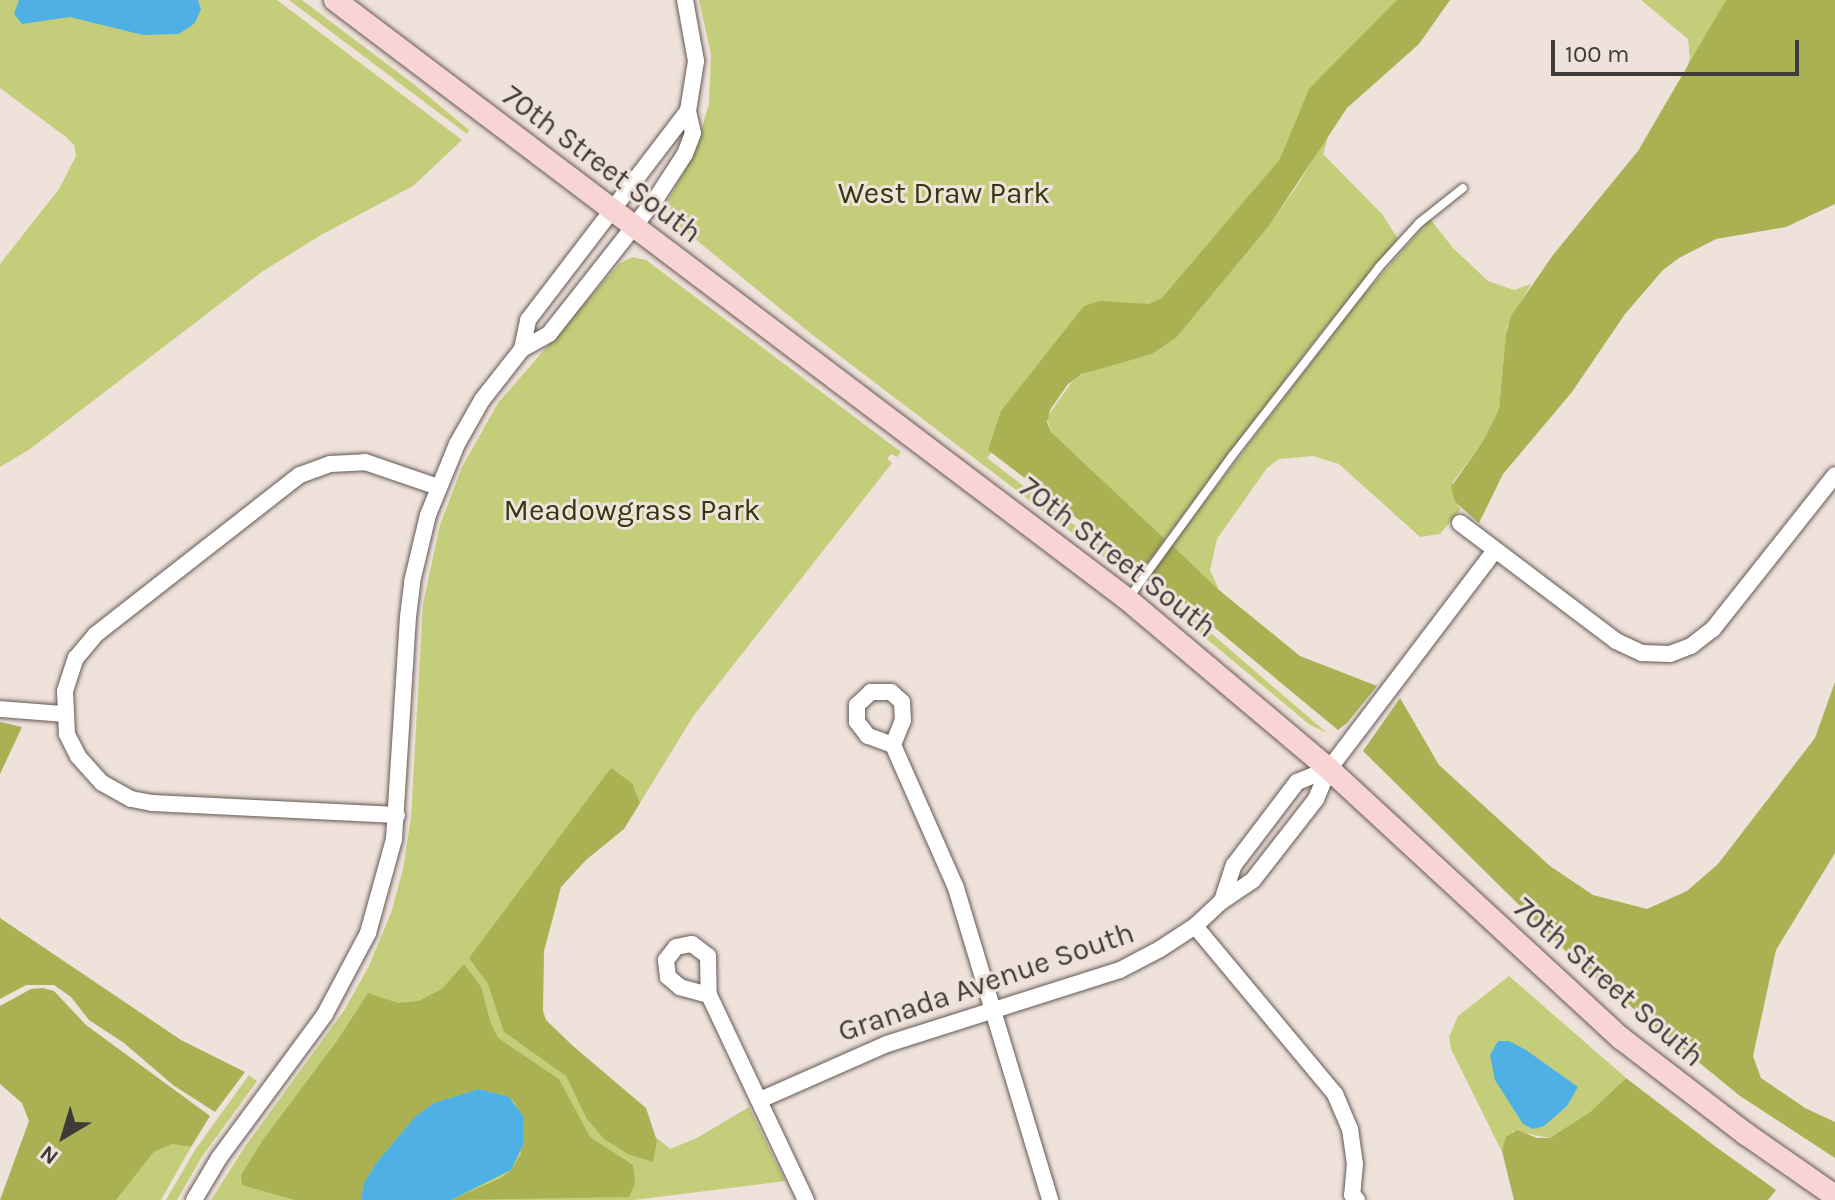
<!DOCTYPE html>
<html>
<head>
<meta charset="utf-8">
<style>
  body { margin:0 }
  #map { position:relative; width:1835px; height:1200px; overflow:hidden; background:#efe2db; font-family:Karla,sans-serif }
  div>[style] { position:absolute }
  .green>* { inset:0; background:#c4cd79 }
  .forest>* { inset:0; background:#a9b153 }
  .water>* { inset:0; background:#4fb0e5 }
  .roads { filter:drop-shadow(0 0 2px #645954) drop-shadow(0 0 2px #645954) }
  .service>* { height:8px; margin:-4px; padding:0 4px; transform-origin:4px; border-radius:4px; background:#fff }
  .minor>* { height:16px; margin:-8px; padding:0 8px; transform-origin:8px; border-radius:8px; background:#fff }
  .secondary>* { height:22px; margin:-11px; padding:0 11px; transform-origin:11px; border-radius:11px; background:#f8d4d5 }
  span { translate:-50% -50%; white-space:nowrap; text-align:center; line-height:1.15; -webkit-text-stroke:6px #efe2db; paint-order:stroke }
  .street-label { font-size:30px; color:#403b39 }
  .park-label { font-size:30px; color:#34380f }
  .north { position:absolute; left:24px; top:1096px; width:80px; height:80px; -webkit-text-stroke:6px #efe2db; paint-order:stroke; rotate:218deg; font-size:22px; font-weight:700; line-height:32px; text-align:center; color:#403b39 }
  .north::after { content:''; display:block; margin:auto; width:28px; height:36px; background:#403b39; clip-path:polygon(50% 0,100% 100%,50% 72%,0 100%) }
  .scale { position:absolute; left:1551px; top:40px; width:248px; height:36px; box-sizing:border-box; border:4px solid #403b39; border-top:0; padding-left:10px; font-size:24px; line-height:28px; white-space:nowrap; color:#403b39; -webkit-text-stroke:6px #efe2db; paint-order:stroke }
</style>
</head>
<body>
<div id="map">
  <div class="green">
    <i style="clip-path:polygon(0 0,277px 0,462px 140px,413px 186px,321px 235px,263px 271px,30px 449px,0 467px,0 264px,59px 189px,76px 156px,74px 145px,66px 137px,0 88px)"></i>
    <i style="clip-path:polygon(289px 0,302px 0,416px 86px,469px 130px,467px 134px)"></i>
    <i style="clip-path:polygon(699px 0,1427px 0,1156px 342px,1107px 303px,987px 458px,1136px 572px,1129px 576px,815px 337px,673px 221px,668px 200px,694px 154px,709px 104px,711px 54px)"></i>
    <i style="clip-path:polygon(1641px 0,1726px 0,1681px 82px,1690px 59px,1688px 39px)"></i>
    <i style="clip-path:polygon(1330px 130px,1323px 154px,1382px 214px,1398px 239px,1319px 335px,1165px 539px,1051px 432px,1047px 417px,1074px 379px,1092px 370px,1152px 354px,1176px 338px,1269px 226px,1299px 183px)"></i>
    <i style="clip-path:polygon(1430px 219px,1453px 248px,1488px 281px,1514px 290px,1531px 284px,1507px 327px,1499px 409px,1483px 441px,1453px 482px,1455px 502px,1461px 509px,1440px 534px,1420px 537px,1339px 464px,1313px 456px,1279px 459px,1267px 468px,1217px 539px,1210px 570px,1219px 590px,1172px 545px,1355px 305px)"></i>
    <i style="clip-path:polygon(632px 257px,646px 260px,901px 452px,897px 457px,891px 454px,887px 459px,892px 463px,694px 715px,640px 803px,634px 786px,553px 890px,526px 1017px,657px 1142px,656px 1137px,670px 1149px,697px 1138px,749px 1107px,785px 1181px,634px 1200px,211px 1200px,244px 1148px,345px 1009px,368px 968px,391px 913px,403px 869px,411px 818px,423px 604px,440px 525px,462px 467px,498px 403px,619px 264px)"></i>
    <i style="clip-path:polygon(1151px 584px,1212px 634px,1327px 733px,1310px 725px,1149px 591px)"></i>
    <i style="clip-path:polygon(1509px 976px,1626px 1078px,1590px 1112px,1550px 1138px,1513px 1131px,1502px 1151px,1504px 1156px,1451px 1049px,1449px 1037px,1458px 1016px)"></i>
    <i style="clip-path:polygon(249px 1075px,257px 1081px,201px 1158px,177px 1200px,166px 1200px,195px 1150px)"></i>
    <i style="clip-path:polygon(172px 1144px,191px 1147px,161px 1200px,116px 1200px,154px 1152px)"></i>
  </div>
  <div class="forest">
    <i style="clip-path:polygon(1397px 0,1450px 0,1419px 44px,1347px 108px,1269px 226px,1176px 338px,1152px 354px,1082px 374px,1068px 384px,1050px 410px,1047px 422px,1051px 432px,1165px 539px,1143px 569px,988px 450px,1001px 411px,1084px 306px,1100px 301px,1149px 304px,1162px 298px,1280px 159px,1309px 89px)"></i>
    <i style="clip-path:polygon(1726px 0,1835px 0,1835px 204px,1786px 227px,1716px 239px,1679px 258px,1663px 270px,1625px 314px,1572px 392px,1503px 474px,1479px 523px,1455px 502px,1451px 487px,1483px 441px,1499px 409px,1506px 334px,1511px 316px,1553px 255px,1638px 151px)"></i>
    <i style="clip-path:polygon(1172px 545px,1219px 590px,1300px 656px,1377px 686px,1347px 723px,1338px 730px,1151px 575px)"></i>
    <i style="clip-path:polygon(1835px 682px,1835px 853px,1776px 950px,1753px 1056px,1761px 1078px,1805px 1108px,1835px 1122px,1835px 1158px,1740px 1096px,1580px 965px,1363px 751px,1400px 698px,1439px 765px,1550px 866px,1593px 895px,1647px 909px,1687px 891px,1718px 864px,1815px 738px)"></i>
    <i style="clip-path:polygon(0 722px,22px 727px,0 774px)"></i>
    <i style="clip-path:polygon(611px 768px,633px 784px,640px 803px,624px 829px,586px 860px,561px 887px,544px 951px,543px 1011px,546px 1020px,573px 1046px,646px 1108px,657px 1141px,653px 1162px,628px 1154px,604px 1139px,587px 1119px,566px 1076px,504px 1032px,488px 984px,469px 958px)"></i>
    <i style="clip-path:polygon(0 918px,181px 1040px,245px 1072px,215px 1112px,173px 1085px,124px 1043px,89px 1020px,71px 997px,54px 985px,26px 985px,0 999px)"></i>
    <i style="clip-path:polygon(464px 964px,481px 987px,491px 1024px,498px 1038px,559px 1079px,590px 1137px,633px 1165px,635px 1184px,629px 1197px,451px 1200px,501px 1178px,511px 1170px,521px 1154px,516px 1104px,509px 1097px,479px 1089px,434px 1103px,415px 1117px,377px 1162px,364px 1183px,361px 1200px,295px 1200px,242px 1185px,241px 1175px,263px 1140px,337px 1041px,368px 993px,398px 1003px,419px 1001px,442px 989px)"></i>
    <i style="clip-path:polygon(43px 988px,54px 991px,86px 1025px,210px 1116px,191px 1147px,172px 1144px,154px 1152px,116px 1200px,0 1200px,29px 1121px,22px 1103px,0 1084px,0 1006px,31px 989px)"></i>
    <i style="clip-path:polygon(1626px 1078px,1716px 1147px,1776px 1190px,1768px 1200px,1514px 1200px,1502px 1151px,1506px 1137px,1517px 1130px,1537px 1138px,1550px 1138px,1590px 1112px)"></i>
  </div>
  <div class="water">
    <i style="clip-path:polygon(19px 0,198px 0,201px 9px,195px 23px,179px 34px,143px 35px,70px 17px,22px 24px,14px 14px)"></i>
    <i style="clip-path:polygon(1498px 1041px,1509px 1041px,1526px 1050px,1578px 1087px,1567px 1106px,1544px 1126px,1533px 1129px,1523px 1124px,1495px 1080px,1490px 1055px)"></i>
    <i style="clip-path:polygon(479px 1089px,509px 1097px,523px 1116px,523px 1145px,511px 1170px,451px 1200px,361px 1200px,364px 1183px,377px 1162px,415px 1117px,434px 1103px)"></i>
  </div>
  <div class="roads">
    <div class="service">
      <i style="left:1128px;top:599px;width:177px;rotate:-54deg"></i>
      <i style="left:1232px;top:456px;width:239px;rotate:-52.1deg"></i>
      <i style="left:1379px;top:267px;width:59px;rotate:-47.7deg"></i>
      <i style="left:1419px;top:223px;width:56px;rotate:-38.5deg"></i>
    </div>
    <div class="minor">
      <i style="left:522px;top:349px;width:30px;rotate:-78deg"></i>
      <i style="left:528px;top:320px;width:263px;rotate:-52.6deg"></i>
      <i style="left:1460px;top:523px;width:196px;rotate:37.1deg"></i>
      <i style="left:1616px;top:641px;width:29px;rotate:25deg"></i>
      <i style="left:1642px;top:653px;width:28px;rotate:2deg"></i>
      <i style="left:1670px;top:654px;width:22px;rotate:-21deg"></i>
      <i style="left:1691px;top:646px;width:28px;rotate:-38deg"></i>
      <i style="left:1713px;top:629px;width:196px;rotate:-51.6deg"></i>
      <i style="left:0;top:709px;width:64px;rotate:4.5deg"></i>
      <i style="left:893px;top:745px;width:27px;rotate:-160deg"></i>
      <i style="left:868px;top:736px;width:18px;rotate:-128deg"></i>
      <i style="left:857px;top:722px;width:17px;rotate:-90deg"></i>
      <i style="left:857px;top:705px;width:19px;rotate:-43deg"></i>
      <i style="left:871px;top:692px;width:20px"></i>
      <i style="left:891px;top:692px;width:15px;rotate:42deg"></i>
      <i style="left:902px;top:702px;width:18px;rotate:87deg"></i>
      <i style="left:903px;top:720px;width:27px;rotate:112deg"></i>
      <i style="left:893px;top:745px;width:156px;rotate:66.2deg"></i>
      <i style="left:956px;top:888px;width:326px;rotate:73.2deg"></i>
      <i style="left:397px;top:815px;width:245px;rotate:-177.2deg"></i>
      <i style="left:152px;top:803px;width:21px;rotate:-169deg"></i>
      <i style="left:131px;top:799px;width:33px;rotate:-151deg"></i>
      <i style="left:102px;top:783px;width:36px;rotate:-132deg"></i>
      <i style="left:78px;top:756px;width:25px;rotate:-117deg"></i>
      <i style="left:67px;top:734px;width:43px;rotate:-92.7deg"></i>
      <i style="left:65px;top:691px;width:35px;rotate:-72deg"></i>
      <i style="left:76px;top:658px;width:30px;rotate:-50deg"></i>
      <i style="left:95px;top:635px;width:260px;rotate:-38deg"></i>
      <i style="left:300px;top:475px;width:32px;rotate:-20deg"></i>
      <i style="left:330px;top:464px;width:35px;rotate:-3deg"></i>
      <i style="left:365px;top:462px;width:77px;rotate:18.9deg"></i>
      <i style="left:1222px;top:901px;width:38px;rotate:-72deg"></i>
      <i style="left:1234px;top:865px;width:104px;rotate:-52.8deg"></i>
      <i style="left:1297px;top:782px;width:35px;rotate:-22deg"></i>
      <i style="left:1195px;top:926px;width:219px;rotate:50.2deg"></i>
      <i style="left:1335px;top:1094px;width:38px;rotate:67deg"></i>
      <i style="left:1350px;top:1129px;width:34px;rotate:82deg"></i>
      <i style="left:1355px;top:1163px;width:32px;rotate:95deg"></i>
      <i style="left:1352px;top:1195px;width:7px;rotate:45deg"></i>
      <i style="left:709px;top:995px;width:30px;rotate:-165deg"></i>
      <i style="left:680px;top:987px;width:16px;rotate:-140deg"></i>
      <i style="left:668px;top:977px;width:17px;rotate:-97deg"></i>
      <i style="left:666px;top:960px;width:16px;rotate:-52deg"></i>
      <i style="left:676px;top:947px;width:16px;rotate:-11deg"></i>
      <i style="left:692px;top:944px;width:20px;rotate:37deg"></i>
      <i style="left:708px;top:956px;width:39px;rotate:89deg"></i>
      <i style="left:709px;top:995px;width:227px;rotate:64.7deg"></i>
      <i style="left:760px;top:1100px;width:139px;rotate:-23.8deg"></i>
      <i style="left:887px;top:1044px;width:244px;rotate:-17.6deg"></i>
      <i style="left:1120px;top:970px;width:45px;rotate:-27.7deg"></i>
      <i style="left:1160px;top:949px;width:42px;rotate:-33.3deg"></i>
      <i style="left:1195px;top:926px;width:37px;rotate:-43deg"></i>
      <i style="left:1222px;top:901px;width:37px;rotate:-34deg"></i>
      <i style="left:1253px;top:880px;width:103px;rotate:-52.1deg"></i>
      <i style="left:1316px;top:799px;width:33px;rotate:-67deg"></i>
      <i style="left:1329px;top:769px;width:275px;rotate:-52.8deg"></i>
      <i style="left:194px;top:1200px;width:49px;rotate:-59.2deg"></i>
      <i style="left:219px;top:1158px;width:179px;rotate:-53.6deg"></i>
      <i style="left:325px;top:1014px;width:92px;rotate:-62deg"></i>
      <i style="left:368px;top:933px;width:98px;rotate:-74.5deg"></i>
      <i style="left:394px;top:839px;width:222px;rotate:-86.4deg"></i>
      <i style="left:408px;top:617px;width:35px;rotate:-83deg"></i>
      <i style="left:412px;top:582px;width:69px;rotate:-76.6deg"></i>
      <i style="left:428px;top:515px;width:77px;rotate:-67.8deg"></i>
      <i style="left:457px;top:444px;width:51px;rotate:-60.4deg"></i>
      <i style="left:482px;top:400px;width:65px;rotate:-51.9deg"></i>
      <i style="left:522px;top:349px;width:31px;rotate:-29deg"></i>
      <i style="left:549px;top:334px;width:171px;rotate:-51.7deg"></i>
      <i style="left:655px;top:200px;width:55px;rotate:-56.9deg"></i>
      <i style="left:685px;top:154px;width:22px;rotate:-69deg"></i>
      <i style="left:693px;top:133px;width:23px;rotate:-103deg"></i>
      <i style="left:688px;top:111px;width:51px;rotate:-80.9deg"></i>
      <i style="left:696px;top:61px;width:62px;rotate:-100.2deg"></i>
    </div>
    <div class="secondary">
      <i style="left:335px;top:0;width:993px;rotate:37.1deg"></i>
      <i style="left:1127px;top:599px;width:264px;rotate:40.1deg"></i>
      <i style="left:1329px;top:769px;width:398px;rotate:42.7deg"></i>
      <i style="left:1622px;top:1039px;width:156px;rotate:37.5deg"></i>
      <i style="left:1746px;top:1134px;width:108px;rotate:34.9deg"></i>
    </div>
  </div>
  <div class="street-label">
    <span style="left:602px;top:164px;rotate:37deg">70th Street South</span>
    <span style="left:1118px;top:557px;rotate:38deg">70th Street South</span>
    <span style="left:986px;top:982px;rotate:-19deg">Granada Avenue South</span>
    <span style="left:1609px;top:982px;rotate:41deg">70th Street South</span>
  </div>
  <div class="park-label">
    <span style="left:944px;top:193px">West Draw Park</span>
    <span style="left:632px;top:510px">Meadowgrass Park</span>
  </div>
  <div class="north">N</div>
  <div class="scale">100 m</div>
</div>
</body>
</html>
